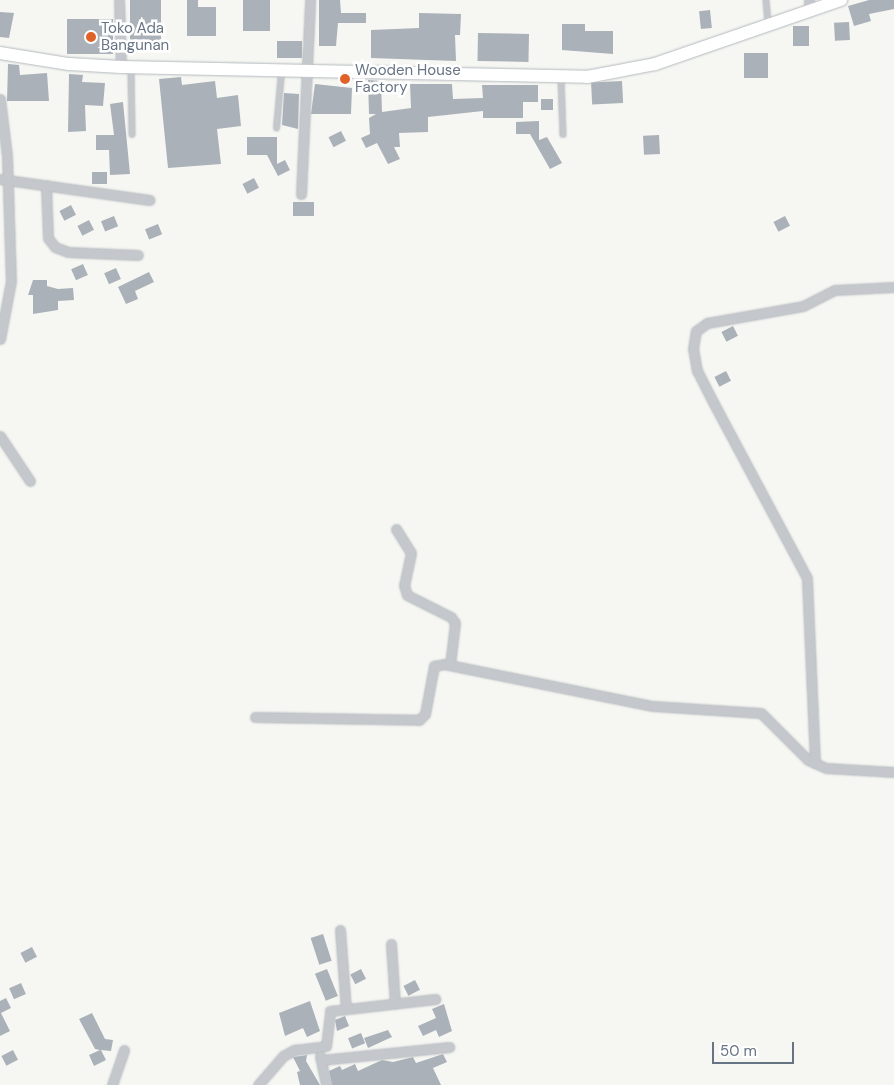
<!DOCTYPE html>
<html>
<head>
<meta charset="utf-8">
<style>
  body { margin:0 }
  #map { position:relative; width:894px; height:1085px; overflow:hidden; background:#f6f7f3; font-family:"DM Sans",sans-serif }
  div>[style] { position:absolute }
  .building>* { inset:0; background:#aab1b8; transform-origin:0 0 }
  .roads { filter:drop-shadow(0 0 1px #b4b9be) drop-shadow(0 0 1px #b4b9be) }
  .service>* { height:4.5px; margin:-2.25px; padding:0 2.25px; transform-origin:2.25px; border-radius:2.25px; background:#c4c7cb }
  .minor>* { height:9px; margin:-4.5px; padding:0 4.5px; transform-origin:4.5px; border-radius:4.5px; background:#c4c7cb }
  .secondary>* { height:12px; margin:-6px; padding:0 6px; transform-origin:6px; border-radius:6px; background:#fff }
  .dots>* { width:14px; height:14px; translate:-50% -50%; box-sizing:border-box; border:2px solid #fff; border-radius:50% }
  span { translate:-50% -50%; white-space:nowrap; text-align:center; line-height:1.15; -webkit-text-stroke:5px #fff; paint-order:stroke }
  .poi-label { font-size:15px; color:#667484 }
  .left { translate:0 -50%; text-align:left }
  .scale { position:absolute; left:712px; top:1042px; width:82px; height:22px; box-sizing:border-box; border:2px solid #667484; border-top:0; padding-left:6px; font-size:15px; line-height:18px; white-space:nowrap; color:#667484; -webkit-text-stroke:4px #fff; paint-order:stroke }
</style>
</head>
<body>
<div id="map">
  <div class="building">
    <i style="left:130px;top:0;width:31px;height:52px"></i>
    <i style="clip-path:polygon(187px 0,198px 0,198px 7px,216px 7px,216px 36px,187px 36px)"></i>
    <i style="left:243px;top:0;width:27px;height:31px"></i>
    <i style="clip-path:polygon(319px 0,340px 0,341px 13px,366px 13px,366px 23px,338px 23px,336px 46px,319px 46px)"></i>
    <i style="clip-path:polygon(869px 0,894px 0,894px 9px,869px 14px,871px 21px,854px 26px,848px 6px)"></i>
    <i style="left:710px;top:10px;width:18px;height:11px;rotate:84deg"></i>
    <i style="clip-path:polygon(0 12px,14px 13px,9px 38px,0 37px)"></i>
    <i style="clip-path:polygon(419px 13px,461px 14px,460px 35px,455px 35px,456px 61px,371px 58px,371px 30px,419px 28px)"></i>
    <i style="left:67px;top:19px;width:46px;height:35px"></i>
    <i style="left:849px;top:22px;width:18px;height:15px;rotate:87deg"></i>
    <i style="clip-path:polygon(562px 24px,585px 24px,585px 31px,613px 31px,613px 54px,562px 50px)"></i>
    <i style="left:793px;top:26px;width:16px;height:20px"></i>
    <i style="left:478px;top:33px;width:51px;height:28px;rotate:1deg"></i>
    <i style="left:277px;top:41px;width:25px;height:17px"></i>
    <i style="left:744px;top:53px;width:24px;height:25px"></i>
    <i style="clip-path:polygon(8px 64px,19px 65px,20px 75px,47px 73px,49px 101px,7px 101px)"></i>
    <i style="clip-path:polygon(69px 74px,83px 75px,82px 82px,105px 83px,103px 106px,85px 105px,86px 131px,68px 132px)"></i>
    <i style="clip-path:polygon(181px 77px,182px 85px,215px 81px,217px 98px,238px 95px,241px 126px,217px 129px,221px 164px,168px 168px,159px 79px)"></i>
    <i style="clip-path:polygon(368px 80px,381px 81px,382px 112px,411px 108px,410px 84px,452px 84px,453px 99px,483px 98px,482px 85px,538px 85px,538px 102px,523px 102px,523px 118px,483px 118px,483px 111px,428px 117px,428px 132px,399px 133px,400px 147px,394px 147px,400px 159px,388px 164px,377px 143px,366px 148px,361px 138px,370px 134px,369px 118px,376px 114px,369px 114px)"></i>
    <i style="left:622px;top:81px;width:22px;height:31px;rotate:87deg"></i>
    <i style="clip-path:polygon(315px 84px,352px 88px,351px 114px,311px 114px)"></i>
    <i style="clip-path:polygon(284px 93px,299px 94px,298px 129px,282px 125px)"></i>
    <i style="left:541px;top:99px;width:12px;height:11px"></i>
    <i style="clip-path:polygon(123px 102px,130px 174px,110px 175px,109px 150px,96px 150px,96px 135px,114px 135px,110px 104px)"></i>
    <i style="clip-path:polygon(539px 121px,539px 140px,547px 137px,562px 163px,550px 169px,530px 134px,516px 134px,516px 122px)"></i>
    <i style="left:341px;top:131px;width:11px;height:14px;rotate:63deg"></i>
    <i style="left:659px;top:135px;width:19px;height:16px;rotate:87deg"></i>
    <i style="clip-path:polygon(247px 137px,277px 137px,277px 164px,285px 160px,290px 170px,278px 176px,267px 155px,247px 155px)"></i>
    <i style="left:92px;top:172px;width:15px;height:12px"></i>
    <i style="left:254px;top:178px;width:11px;height:13px;rotate:63deg"></i>
    <i style="left:314px;top:202px;width:14px;height:21px;rotate:90deg"></i>
    <i style="left:71px;top:205px;width:11px;height:13px;rotate:63deg"></i>
    <i style="left:114px;top:216px;width:11px;height:14px;rotate:68deg"></i>
    <i style="left:785px;top:216px;width:11px;height:13px;rotate:63deg"></i>
    <i style="left:89px;top:220px;width:11px;height:13px;rotate:63deg"></i>
    <i style="left:158px;top:224px;width:11px;height:14px;rotate:68deg"></i>
    <i style="left:83px;top:264px;width:12px;height:13px;rotate:66deg"></i>
    <i style="left:116px;top:268px;width:12px;height:13px;rotate:66deg"></i>
    <i style="clip-path:polygon(149px 272px,154px 282px,135px 291px,138px 299px,126px 304px,118px 287px)"></i>
    <i style="clip-path:polygon(33px 280px,47px 280px,47px 286px,58px 289px,73px 288px,74px 300px,58px 301px,58px 310px,33px 314px,33px 295px,28px 295px)"></i>
    <i style="left:733px;top:326px;width:11px;height:13px;rotate:63deg"></i>
    <i style="left:726px;top:371px;width:11px;height:13px;rotate:63deg"></i>
    <i style="left:323px;top:934px;width:28px;height:13px;rotate:72deg"></i>
    <i style="left:32px;top:947px;width:11px;height:13px;rotate:63deg"></i>
    <i style="left:327px;top:969px;width:29px;height:13px;rotate:68deg"></i>
    <i style="left:361px;top:969px;width:11px;height:12px;rotate:63deg"></i>
    <i style="left:415px;top:980px;width:11px;height:13px;rotate:63deg"></i>
    <i style="left:21px;top:983px;width:12px;height:13px;rotate:66deg"></i>
    <i style="clip-path:polygon(6px 998px,11px 1008px,1px 1013px,10px 1031px,0 1036px,0 1001px)"></i>
    <i style="clip-path:polygon(310px 1001px,320px 1031px,307px 1037px,303px 1028px,285px 1036px,279px 1013px)"></i>
    <i style="clip-path:polygon(444px 1004px,452px 1031px,439px 1037px,436px 1030px,423px 1036px,418px 1026px,436px 1018px,432px 1009px)"></i>
    <i style="clip-path:polygon(92px 1013px,105px 1039px,113px 1040px,111px 1051px,101px 1050px,106px 1060px,94px 1066px,89px 1055px,100px 1050px,95px 1049px,79px 1019px)"></i>
    <i style="clip-path:polygon(345px 1016px,349px 1026px,337px 1031px,335px 1020px)"></i>
    <i style="clip-path:polygon(388px 1030px,392px 1037px,368px 1048px,364px 1038px)"></i>
    <i style="left:361px;top:1033px;width:11px;height:14px;rotate:68deg"></i>
    <i style="left:13px;top:1050px;width:11px;height:13px;rotate:63deg"></i>
    <i style="clip-path:polygon(443px 1054px,447px 1062px,433px 1068px,441px 1085px,332px 1085px,329px 1071px,340px 1066px,342px 1070px,355px 1064px,358px 1071px,382px 1060px,393px 1062px,413px 1057px,416px 1063px)"></i>
    <i style="clip-path:polygon(307px 1055px,306px 1061px,320px 1085px,300px 1085px,297px 1072px,300px 1071px,293px 1057px)"></i>
  </div>
  <div class="roads">
    <div class="service">
      <i style="left:766px;top:0;width:24px;rotate:85deg"></i>
      <i style="left:131px;top:68px;width:66px;rotate:89.1deg"></i>
      <i style="left:561px;top:78px;width:56px;rotate:88deg"></i>
      <i style="left:276px;top:128px;width:56px;rotate:-84.9deg"></i>
    </div>
    <div class="minor">
      <i style="left:119px;top:0;width:67px;rotate:88.3deg"></i>
      <i style="left:809px;top:0;width:12px;rotate:90deg"></i>
      <i style="left:0;top:99px;width:57px;rotate:83deg"></i>
      <i style="left:7px;top:156px;width:125px;rotate:88.2deg"></i>
      <i style="left:11px;top:281px;width:59px;rotate:100.7deg"></i>
      <i style="left:0;top:179px;width:151px;rotate:8deg"></i>
      <i style="left:46px;top:185px;width:53px;rotate:87.8deg"></i>
      <i style="left:48px;top:238px;width:11px;rotate:52deg"></i>
      <i style="left:55px;top:247px;width:14px;rotate:21deg"></i>
      <i style="left:68px;top:252px;width:70px;rotate:2.5deg"></i>
      <i style="left:301px;top:194px;width:194px;rotate:-87.3deg"></i>
      <i style="left:0;top:436px;width:54px;rotate:56.3deg"></i>
      <i style="left:396px;top:529px;width:28px;rotate:58deg"></i>
      <i style="left:411px;top:553px;width:33px;rotate:102deg"></i>
      <i style="left:404px;top:585px;width:10px;rotate:73deg"></i>
      <i style="left:407px;top:595px;width:49px;rotate:26.6deg"></i>
      <i style="left:451px;top:617px;width:7px;rotate:56deg"></i>
      <i style="left:455px;top:623px;width:42px;rotate:96.8deg"></i>
      <i style="left:255px;top:717px;width:164px;rotate:1deg"></i>
      <i style="left:419px;top:720px;width:8px;rotate:-45deg"></i>
      <i style="left:425px;top:714px;width:49px;rotate:-79.4deg"></i>
      <i style="left:434px;top:666px;width:10px;rotate:-11deg"></i>
      <i style="left:444px;top:664px;width:213px;rotate:11.4deg"></i>
      <i style="left:653px;top:706px;width:108px;rotate:3.7deg"></i>
      <i style="left:761px;top:713px;width:66px;rotate:45deg"></i>
      <i style="left:808px;top:760px;width:20px;rotate:24deg"></i>
      <i style="left:826px;top:768px;width:68px;rotate:3.4deg"></i>
      <i style="left:815px;top:763px;width:185px;rotate:-92.5deg"></i>
      <i style="left:807px;top:578px;width:200px;rotate:-118.1deg"></i>
      <i style="left:713px;top:402px;width:35px;rotate:-117deg"></i>
      <i style="left:697px;top:371px;width:22px;rotate:-100deg"></i>
      <i style="left:693px;top:349px;width:18px;rotate:-81deg"></i>
      <i style="left:696px;top:331px;width:14px;rotate:-36deg"></i>
      <i style="left:707px;top:323px;width:97px;rotate:-10deg"></i>
      <i style="left:803px;top:306px;width:36px;rotate:-27deg"></i>
      <i style="left:835px;top:290px;width:59px;rotate:-2.9deg"></i>
      <i style="left:340px;top:930px;width:79px;rotate:85.7deg"></i>
      <i style="left:391px;top:944px;width:60px;rotate:86.2deg"></i>
      <i style="left:320px;top:1056px;width:30px;rotate:78deg"></i>
      <i style="left:321px;top:1060px;width:129px;rotate:-5.8deg"></i>
      <i style="left:112px;top:1085px;width:37px;rotate:-71deg"></i>
      <i style="left:258px;top:1085px;width:38px;rotate:-49deg"></i>
      <i style="left:283px;top:1056px;width:13px;rotate:-29deg"></i>
      <i style="left:294px;top:1050px;width:32px;rotate:-7deg"></i>
      <i style="left:326px;top:1046px;width:35px;rotate:-83deg"></i>
      <i style="left:330px;top:1011px;width:106px;rotate:-6.5deg"></i>
    </div>
    <div class="secondary">
      <i style="left:0;top:53px;width:70px;rotate:9.1deg"></i>
      <i style="left:69px;top:64px;width:52px;rotate:3.3deg"></i>
      <i style="left:121px;top:67px;width:466px;rotate:1.2deg"></i>
      <i style="left:587px;top:77px;width:69px;rotate:-10.8deg"></i>
      <i style="left:655px;top:64px;width:197px;rotate:-19deg"></i>
    </div>
  </div>
  <div class="dots">
    <i style="left:91px;top:37px;background:#e16228"></i>
    <i style="left:345px;top:79px;background:#e16228"></i>
  </div>
  <div class="poi-label">
    <span class="left" style="left:101px;top:37px">Toko Ada<br>Bangunan</span>
    <span class="left" style="left:355px;top:79px">Wooden House<br>Factory</span>
  </div>
  <div class="scale">50 m</div>
</div>
</body>
</html>
